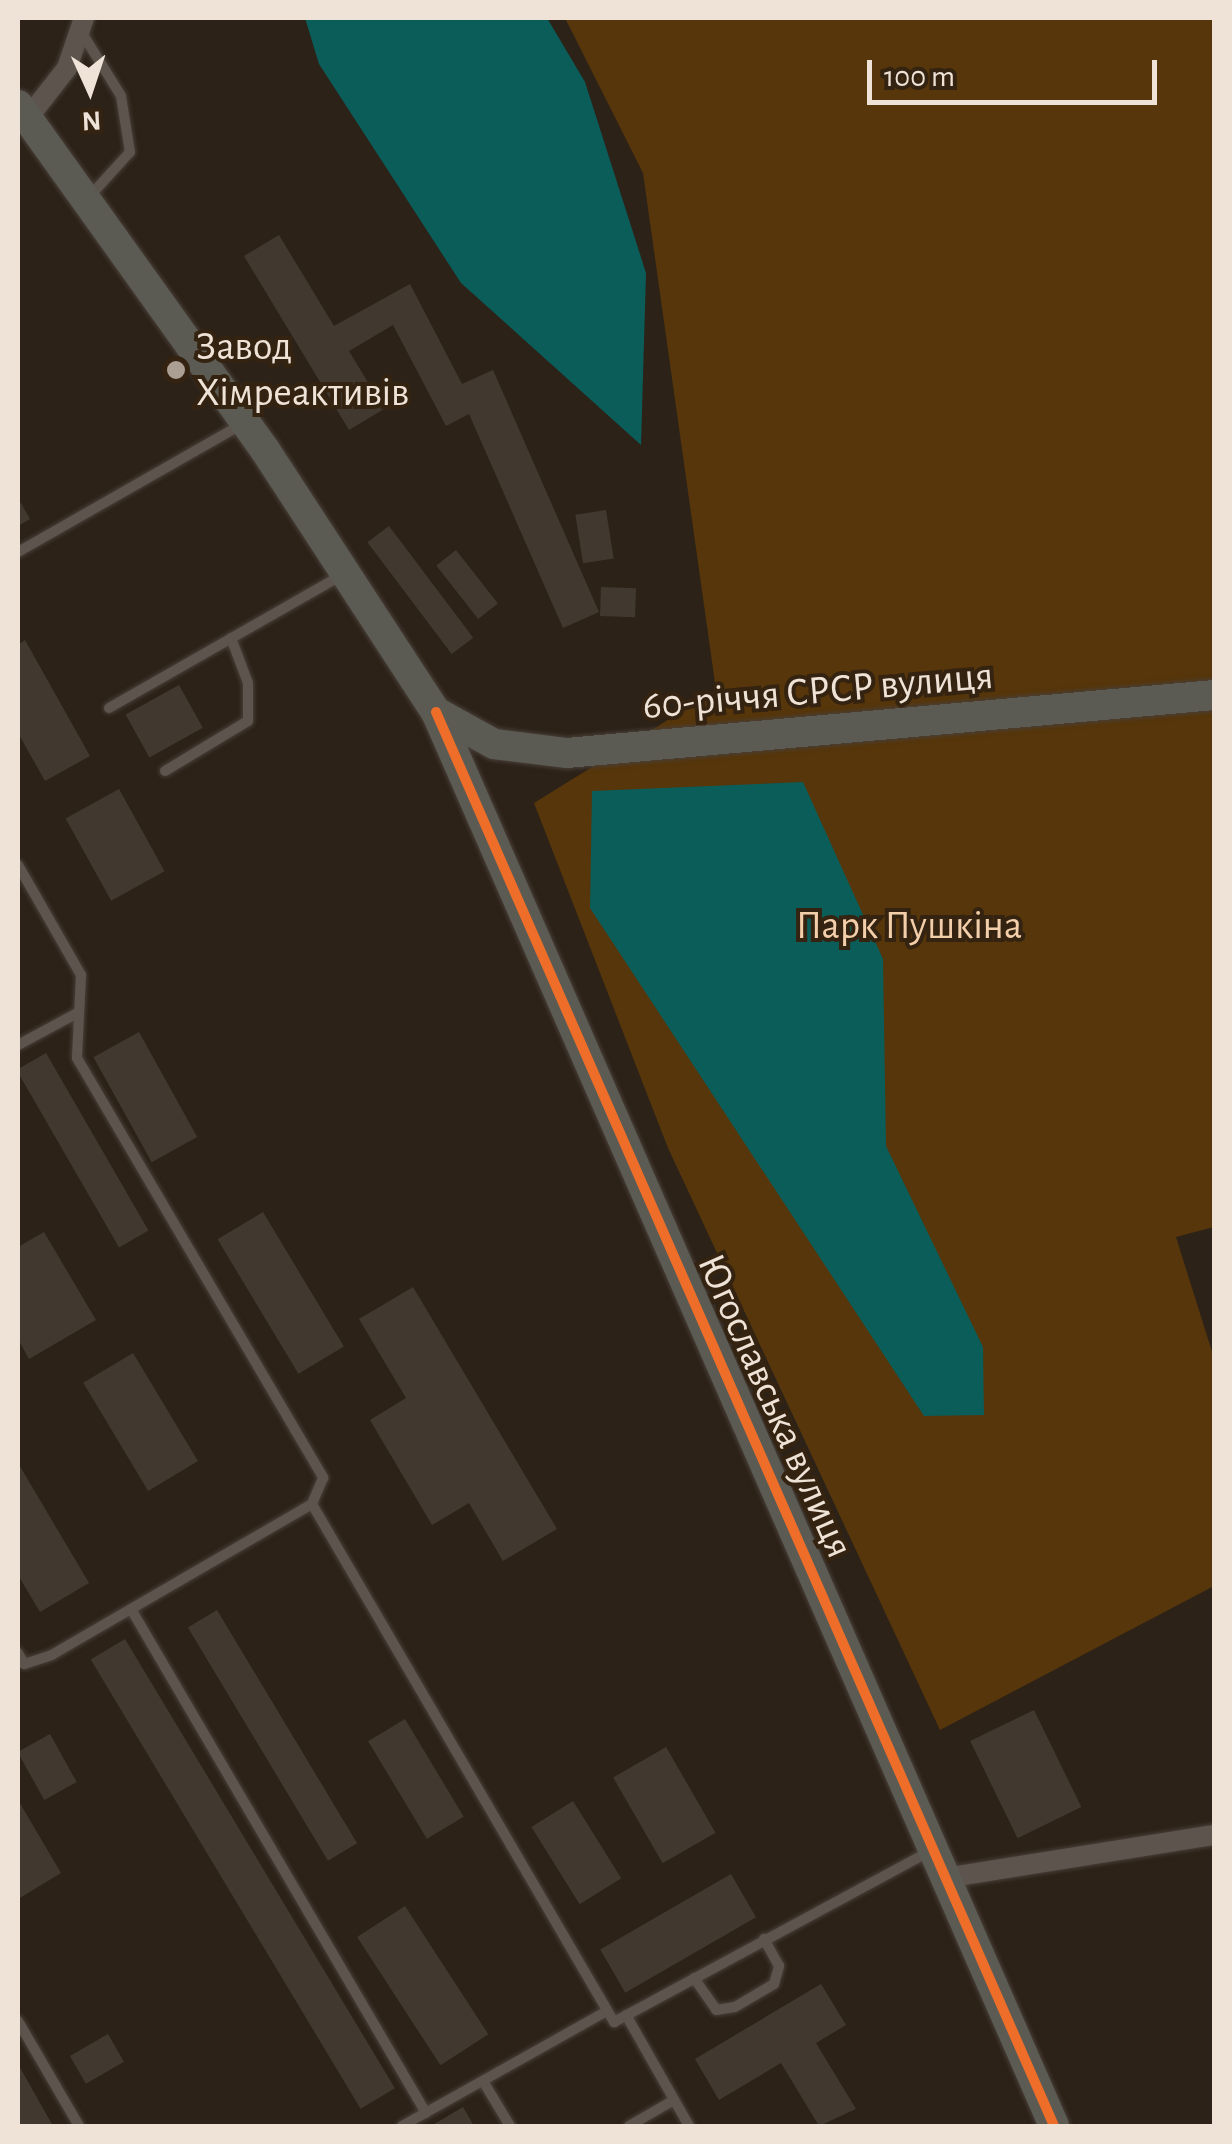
<!DOCTYPE html>
<html>
<head>
<meta charset="utf-8">
<style>
  body { margin:0 }
  #map { position:relative; width:1232px; height:2144px; overflow:hidden; background:#2c2218; font-family:"Alegreya Sans",sans-serif }
  div>[style] { position:absolute }
  .green>* { inset:0; background:#56360a }
  .water>* { inset:0; background:#0b5d5a }
  .building>* { inset:0; background:#413930; transform-origin:0 0 }
  .roads { filter:drop-shadow(0 0 2px #483f38) drop-shadow(0 0 2px #483f38) }
  .lane>* { height:10px; margin:-5px; padding:0 5px; transform-origin:5px; border-radius:5px; background:#5c544d }
  .street>* { height:20px; margin:-10px; padding:0 10px; transform-origin:10px; border-radius:10px; background:#5c544d }
  .secondary>* { height:30px; margin:-15px; padding:0 15px; transform-origin:15px; border-radius:15px; background:#5b5b54 }
  .cycleway>* { height:10px; margin:-5px; padding:0 5px; transform-origin:5px; border-radius:5px; background:#ee6e29 }
  .dots>* { width:28px; height:28px; translate:-50% -50%; box-sizing:border-box; border:5px solid #342310; border-radius:50% }
  span { translate:-50% -50%; white-space:nowrap; text-align:center; line-height:1.15; -webkit-text-stroke:8px #342310; paint-order:stroke }
  .poi-label { font-size:40px; color:#efe3d7 }
  .left { translate:0 -50%; text-align:left }
  .street-label { font-size:40px; color:#efe3d7 }
  .park-label { font-size:40px; color:#f2ceaa }
  .frame { position:absolute; inset:0; border:20px solid #efe3d7; pointer-events:none }
  .north { position:absolute; left:40px; top:40px; width:100px; height:100px; -webkit-text-stroke:8px #342310; paint-order:stroke; rotate:177deg; font-size:28px; font-weight:700; line-height:40px; text-align:center; color:#efe3d7 }
  .north::after { content:''; display:block; margin:auto; width:35px; height:45px; background:#efe3d7; clip-path:polygon(50% 0,100% 100%,50% 72%,0 100%) }
  .scale { position:absolute; left:867px; top:60px; width:290px; height:45px; box-sizing:border-box; border:5px solid #efe3d7; border-top:0; padding-left:12px; font-size:30px; line-height:35px; white-space:nowrap; color:#efe3d7; -webkit-text-stroke:8px #342310; paint-order:stroke }
</style>
</head>
<body>
<div id="map">
  <div class="green">
    <i style="clip-path:polygon(565px 18px,1214px 18px,1214px 1227px,1176px 1237px,1214px 1358px,1214px 1586px,940px 1730px,668px 1148px,534px 803px,716px 690px,643px 173px)"></i>
  </div>
  <div class="water">
    <i style="clip-path:polygon(305px 18px,547px 18px,585px 82px,646px 273px,641px 445px,461px 283px,319px 64px)"></i>
    <i style="clip-path:polygon(803px 782px,883px 959px,886px 1146px,983px 1347px,984px 1415px,924px 1416px,590px 908px,592px 791px)"></i>
  </div>
  <div class="building">
    <i style="clip-path:polygon(279px 235px,334px 326px,410px 284px,462px 384px,493px 370px,599px 612px,563px 628px,469px 414px,446px 426px,393px 325px,349px 351px,384px 409px,349px 430px,244px 256px)"></i>
    <i style="clip-path:polygon(18px 498px,30px 519px,18px 526px)"></i>
    <i style="left:606px;top:510px;width:49px;height:31px;rotate:81deg"></i>
    <i style="left:389px;top:526px;width:140px;height:27px;rotate:53deg"></i>
    <i style="left:456px;top:550px;width:68px;height:25px;rotate:52deg"></i>
    <i style="left:601px;top:587px;width:35px;height:29px;rotate:2deg"></i>
    <i style="clip-path:polygon(25px 640px,90px 756px,45px 781px,18px 733px,18px 645px)"></i>
    <i style="left:179px;top:685px;width:49px;height:61px;rotate:61deg"></i>
    <i style="left:119px;top:789px;width:94px;height:61px;rotate:61deg"></i>
    <i style="left:139px;top:1032px;width:120px;height:52px;rotate:61deg"></i>
    <i style="left:46px;top:1053px;width:205px;height:34px;rotate:60deg"></i>
    <i style="left:263px;top:1212px;width:157px;height:53px;rotate:59deg"></i>
    <i style="clip-path:polygon(44px 1232px,96px 1320px,29px 1359px,18px 1339px,18px 1247px)"></i>
    <i style="clip-path:polygon(413px 1287px,557px 1529px,503px 1561px,469px 1503px,432px 1525px,370px 1420px,406px 1398px,359px 1319px)"></i>
    <i style="left:133px;top:1353px;width:126px;height:58px;rotate:59deg"></i>
    <i style="clip-path:polygon(18px 1463px,89px 1583px,40px 1612px,18px 1575px)"></i>
    <i style="left:217px;top:1610px;width:272px;height:34px;rotate:59deg"></i>
    <i style="left:125px;top:1639px;width:524px;height:40px;rotate:59deg"></i>
    <i style="left:1034px;top:1710px;width:108px;height:71px;rotate:64deg"></i>
    <i style="left:405px;top:1719px;width:114px;height:43px;rotate:59deg"></i>
    <i style="left:50px;top:1734px;width:55px;height:37px;rotate:61deg"></i>
    <i style="left:666px;top:1747px;width:99px;height:61px;rotate:60deg"></i>
    <i style="clip-path:polygon(18px 1800px,61px 1873px,18px 1899px)"></i>
    <i style="left:573px;top:1801px;width:91px;height:49px;rotate:58deg"></i>
    <i style="left:731px;top:1874px;width:50px;height:151px;rotate:60deg"></i>
    <i style="left:405px;top:1906px;width:153px;height:57px;rotate:57deg"></i>
    <i style="clip-path:polygon(821px 1984px,846px 2025px,816px 2043px,856px 2109px,819px 2126px,781px 2063px,719px 2100px,695px 2059px)"></i>
    <i style="left:108px;top:2034px;width:32px;height:44px;rotate:60deg"></i>
    <i style="clip-path:polygon(18px 2064px,53px 2126px,18px 2126px)"></i>
    <i style="clip-path:polygon(463px 2107px,474px 2126px,431px 2126px)"></i>
  </div>
  <div class="roads">
    <div class="lane">
      <i style="left:82px;top:33px;width:74px;rotate:58.2deg"></i>
      <i style="left:121px;top:96px;width:57px;rotate:80.9deg"></i>
      <i style="left:130px;top:152px;width:59px;rotate:132.3deg"></i>
      <i style="left:18px;top:552px;width:260px;rotate:-29.7deg"></i>
      <i style="left:109px;top:708px;width:266px;rotate:-29.7deg"></i>
      <i style="left:165px;top:771px;width:97px;rotate:-31.1deg"></i>
      <i style="left:248px;top:721px;width:38px;rotate:-90deg"></i>
      <i style="left:248px;top:683px;width:48px;rotate:-110.7deg"></i>
      <i style="left:18px;top:865px;width:127px;rotate:60.2deg"></i>
      <i style="left:81px;top:975px;width:83px;rotate:92.8deg"></i>
      <i style="left:77px;top:1058px;width:487px;rotate:59.6deg"></i>
      <i style="left:323px;top:1478px;width:28px;rotate:113deg"></i>
      <i style="left:312px;top:1504px;width:301px;rotate:149.9deg"></i>
      <i style="left:52px;top:1655px;width:29px;rotate:162deg"></i>
      <i style="left:24px;top:1664px;width:13px;rotate:-119deg"></i>
      <i style="left:18px;top:1045px;width:69px;rotate:-28.4deg"></i>
      <i style="left:312px;top:1504px;width:600px;rotate:59.76deg"></i>
      <i style="left:614px;top:2022px;width:362px;rotate:-28.4deg"></i>
      <i style="left:131px;top:1609px;width:584px;rotate:59.66deg"></i>
      <i style="left:694px;top:1978px;width:39px;rotate:55deg"></i>
      <i style="left:716px;top:2010px;width:19px;rotate:-9deg"></i>
      <i style="left:735px;top:2007px;width:45px;rotate:-30.5deg"></i>
      <i style="left:774px;top:1984px;width:19px;rotate:-74deg"></i>
      <i style="left:779px;top:1966px;width:31px;rotate:-119deg"></i>
      <i style="left:626px;top:2015px;width:128px;rotate:60.4deg"></i>
      <i style="left:18px;top:2021px;width:121px;rotate:59.8deg"></i>
      <i style="left:483px;top:2081px;width:52px;rotate:59deg"></i>
      <i style="left:402px;top:2126px;width:235px;rotate:-29.3deg"></i>
      <i style="left:629px;top:2126px;width:52px;rotate:-30deg"></i>
    </div>
    <div class="street">
      <i style="left:27px;top:119px;width:65px;rotate:-51.9deg"></i>
      <i style="left:67px;top:68px;width:53px;rotate:-71.2deg"></i>
      <i style="left:951px;top:1877px;width:266px;rotate:-9.1deg"></i>
    </div>
    <div class="secondary">
      <i style="left:18px;top:105px;width:424px;rotate:54.4deg"></i>
      <i style="left:265px;top:450px;width:313px;rotate:56.9deg"></i>
      <i style="left:436px;top:712px;width:1543px;rotate:66.39deg"></i>
      <i style="left:436px;top:712px;width:66px;rotate:28.9deg"></i>
      <i style="left:494px;top:744px;width:74px;rotate:7deg"></i>
      <i style="left:567px;top:753px;width:650px;rotate:-5.12deg"></i>
    </div>
  </div>
  <div class="cycleway">
    <i style="left:436px;top:712px;width:1543px;rotate:66.39deg"></i>
  </div>
  <div class="dots">
    <i style="left:176px;top:370px;background:#ab9f94"></i>
  </div>
  <div class="poi-label">
    <span class="left" style="left:196px;top:370px">Завод<br>Хімреактивів</span>
  </div>
  <div class="street-label">
    <span style="left:818px;top:691px;rotate:-5deg">60-річчя СРСР вулиця</span>
    <span style="left:775px;top:1406px;rotate:66deg">Югославська вулиця</span>
  </div>
  <div class="park-label">
    <span style="left:909px;top:926px">Парк Пушкіна</span>
  </div>
  <div class="frame"></div>
  <div class="north">N</div>
  <div class="scale">100 m</div>
</div>
</body>
</html>
